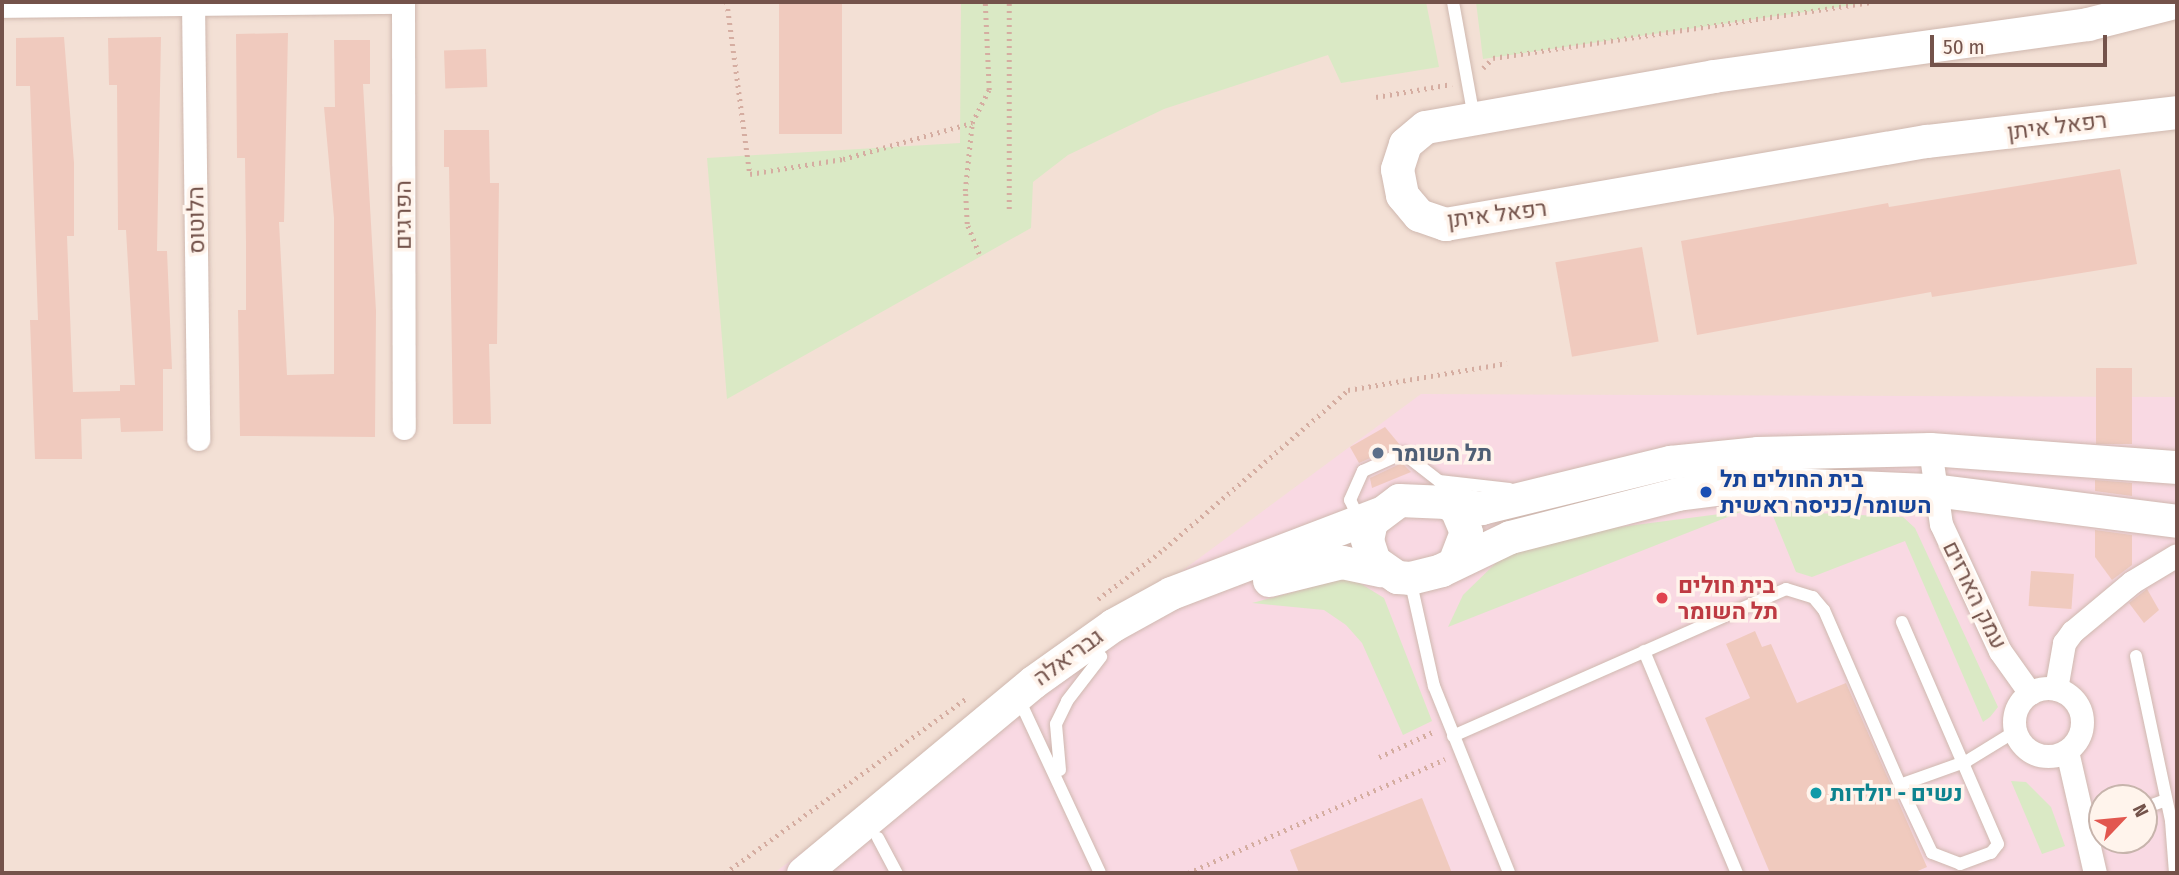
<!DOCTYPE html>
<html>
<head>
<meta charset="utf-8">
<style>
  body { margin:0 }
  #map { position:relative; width:2179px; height:875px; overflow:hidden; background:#fcf0e6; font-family:"Fira Sans Condensed",Heebo,sans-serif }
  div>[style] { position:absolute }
  .residential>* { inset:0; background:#f3e0d5 }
  .medical>* { inset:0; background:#f9d9e3 }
  .green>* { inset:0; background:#dae9c5 }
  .building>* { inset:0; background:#f0cabe; transform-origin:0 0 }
  .path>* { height:4.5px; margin-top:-2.25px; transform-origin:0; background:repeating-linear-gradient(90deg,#d5ada1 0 2px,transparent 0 7px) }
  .roads { filter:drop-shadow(0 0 2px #cfb8af) drop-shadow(0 0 2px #cfb8af) }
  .lane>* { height:12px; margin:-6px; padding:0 6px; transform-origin:6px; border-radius:6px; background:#fff }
  .street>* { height:23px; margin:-11.5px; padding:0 11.5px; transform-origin:11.5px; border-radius:11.5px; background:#fff }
  .street>.ring { margin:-11.5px; padding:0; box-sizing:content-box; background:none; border:23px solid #fff; border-radius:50% }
  .secondary>* { height:33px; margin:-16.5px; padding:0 16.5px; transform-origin:16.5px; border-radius:16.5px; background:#fff }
  .dots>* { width:19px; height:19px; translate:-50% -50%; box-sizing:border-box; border:4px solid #fff4ec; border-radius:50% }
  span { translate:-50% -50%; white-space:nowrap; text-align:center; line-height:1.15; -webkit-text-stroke:7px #fff4ec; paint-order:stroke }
  .street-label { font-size:23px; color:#74534b }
  .service-label { font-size:23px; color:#4e5e75; font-weight:700 }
  .left { translate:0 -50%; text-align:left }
  .transit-label { font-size:23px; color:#164399; font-weight:700 }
  .health-label { font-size:23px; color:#be3a42; font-weight:700 }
  .culture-label { font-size:23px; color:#0d838f; font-weight:700 }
  .frame { position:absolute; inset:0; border:4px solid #74534b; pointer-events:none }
  .north { position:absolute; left:2088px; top:784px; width:70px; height:70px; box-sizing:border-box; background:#fff4ec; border:2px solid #c7b4ac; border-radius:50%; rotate:64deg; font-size:19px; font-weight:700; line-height:28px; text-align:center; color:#74534b }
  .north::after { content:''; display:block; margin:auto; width:24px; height:32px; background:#e2574f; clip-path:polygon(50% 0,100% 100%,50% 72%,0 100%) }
  .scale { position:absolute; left:1930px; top:35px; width:177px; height:32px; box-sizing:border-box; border:4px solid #74534b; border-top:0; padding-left:9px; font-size:21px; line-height:24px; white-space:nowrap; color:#74534b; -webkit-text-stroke:5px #fff4ec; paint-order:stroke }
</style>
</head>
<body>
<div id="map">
  <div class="residential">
    <i style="clip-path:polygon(evenodd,2px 2px,2177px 2px,2177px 873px,2px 873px,2px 2px,2102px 798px,2144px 798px,2144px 840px,2102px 840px,2102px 798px)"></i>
  </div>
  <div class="medical">
    <i style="clip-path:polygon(evenodd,1421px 394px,2177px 397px,2177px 873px,774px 873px,1421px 394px,2102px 798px,2144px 798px,2144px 840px,2102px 840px,2102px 798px)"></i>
  </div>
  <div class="green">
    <i style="clip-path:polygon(961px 2px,1426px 2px,1439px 67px,1341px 83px,1328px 55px,1164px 109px,1068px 155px,1033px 182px,1031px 228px,727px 399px,707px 158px,960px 143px)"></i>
    <i style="clip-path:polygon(1476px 2px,1873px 2px,1483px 59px)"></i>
    <i style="clip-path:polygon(1743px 511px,1448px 627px,1463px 595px,1503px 556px,1581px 532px)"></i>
    <i style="clip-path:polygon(1771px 511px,1903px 517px,1915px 528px,1998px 707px,1990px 717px,1983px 722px,1905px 541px,1812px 577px,1796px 572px)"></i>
    <i style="clip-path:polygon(1350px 577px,1384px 598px,1432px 721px,1403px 735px,1362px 643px,1346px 625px,1324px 610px,1252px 603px)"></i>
    <i style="clip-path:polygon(2011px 781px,2026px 782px,2051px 807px,2065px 846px,2042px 854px)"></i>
  </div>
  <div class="building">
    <i style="left:779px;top:2px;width:63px;height:132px"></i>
    <i style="clip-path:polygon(288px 33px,284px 222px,279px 222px,287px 375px,334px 374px,334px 218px,324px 107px,335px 107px,334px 40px,370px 40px,370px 84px,363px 84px,376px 311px,375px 437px,240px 436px,238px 310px,246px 310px,246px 244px,245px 158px,237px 158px,236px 34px)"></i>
    <i style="clip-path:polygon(64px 37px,74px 163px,74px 236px,67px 236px,73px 392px,120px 391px,120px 385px,135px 385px,126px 230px,118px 230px,117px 85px,109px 85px,108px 38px,161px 37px,157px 251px,167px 251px,172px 369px,163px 369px,163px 431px,121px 432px,120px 418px,81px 419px,82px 459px,35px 459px,30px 320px,38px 320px,30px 86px,16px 86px,16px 38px)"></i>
    <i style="left:486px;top:49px;width:38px;height:42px;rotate:88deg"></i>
    <i style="clip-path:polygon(444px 130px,489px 130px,490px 183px,499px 183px,497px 344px,489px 344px,491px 424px,453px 424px,449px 167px,444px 167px)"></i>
    <i style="clip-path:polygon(2120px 169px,2137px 264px,1932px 297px,1931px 292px,1697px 335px,1681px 241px,1888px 203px,1889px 207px)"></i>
    <i style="left:1642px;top:247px;width:96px;height:88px;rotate:80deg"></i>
    <i style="left:2132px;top:368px;width:76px;height:36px;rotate:90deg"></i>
    <i style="clip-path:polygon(1385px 427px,1400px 445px,1359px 463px,1350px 447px)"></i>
    <i style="clip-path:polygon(1402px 463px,1411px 472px,1372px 488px,1370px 478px)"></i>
    <i style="clip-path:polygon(2095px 480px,2132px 483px,2132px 496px,2095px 491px)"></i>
    <i style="clip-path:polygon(2095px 530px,2132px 535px,2132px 565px,2112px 580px,2095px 557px)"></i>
    <i style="left:2031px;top:571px;width:43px;height:35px;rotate:4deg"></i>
    <i style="clip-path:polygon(2147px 589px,2159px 610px,2144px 623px,2129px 603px)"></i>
    <i style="clip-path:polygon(1755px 631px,1762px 647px,1771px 644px,1797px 703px,1846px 683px,1927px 867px,1913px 873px,1770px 873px,1705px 718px,1750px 698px,1726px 644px)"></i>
    <i style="clip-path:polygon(1422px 798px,1452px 873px,1299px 873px,1290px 850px)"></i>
  </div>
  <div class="path">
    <i style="left:727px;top:2px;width:174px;rotate:82.4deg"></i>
    <i style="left:750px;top:174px;width:94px;rotate:-9.2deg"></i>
    <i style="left:843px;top:159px;width:134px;rotate:-15.6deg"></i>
    <i style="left:1483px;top:68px;width:14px;rotate:-45deg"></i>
    <i style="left:1493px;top:58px;width:384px;rotate:-8.4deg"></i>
    <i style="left:1376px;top:97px;width:77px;rotate:-9.7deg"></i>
    <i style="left:1009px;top:209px;width:207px;rotate:-90deg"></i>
    <i style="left:979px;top:254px;width:32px;rotate:-112deg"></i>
    <i style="left:967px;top:224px;width:33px;rotate:-93deg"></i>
    <i style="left:965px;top:191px;width:68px;rotate:-84.1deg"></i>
    <i style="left:972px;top:123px;width:37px;rotate:-63deg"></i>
    <i style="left:989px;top:90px;width:88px;rotate:-92.6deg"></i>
    <i style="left:1098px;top:599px;width:83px;rotate:-37.1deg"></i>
    <i style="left:1164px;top:549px;width:243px;rotate:-40.8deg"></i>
    <i style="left:1348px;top:390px;width:161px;rotate:-9.6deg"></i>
    <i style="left:1379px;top:757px;width:62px;rotate:-24.9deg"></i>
    <i style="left:725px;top:873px;width:300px;rotate:-35.9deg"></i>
    <i style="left:1188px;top:873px;width:281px;rotate:-23.9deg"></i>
  </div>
  <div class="roads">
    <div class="lane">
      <i style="left:1453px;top:2px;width:117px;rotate:79.7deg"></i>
      <i style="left:1359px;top:519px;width:21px;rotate:-115deg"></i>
      <i style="left:1350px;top:500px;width:32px;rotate:-66deg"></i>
      <i style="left:1363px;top:471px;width:44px;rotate:-24.2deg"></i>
      <i style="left:1403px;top:453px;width:46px;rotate:37.9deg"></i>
      <i style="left:1439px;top:481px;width:71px;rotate:6.4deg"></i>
      <i style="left:1410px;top:579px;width:110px;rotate:77.4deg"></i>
      <i style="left:1434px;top:686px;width:201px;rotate:68.1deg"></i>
      <i style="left:1644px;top:651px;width:241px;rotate:67.3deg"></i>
      <i style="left:2136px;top:656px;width:169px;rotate:78deg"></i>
      <i style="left:2171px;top:821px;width:52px;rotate:85.6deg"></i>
      <i style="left:1017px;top:695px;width:196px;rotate:65deg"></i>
      <i style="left:1453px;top:736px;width:364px;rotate:-23.8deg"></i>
      <i style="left:1786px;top:589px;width:28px;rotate:17deg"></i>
      <i style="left:1813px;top:597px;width:17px;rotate:50deg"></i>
      <i style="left:1824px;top:610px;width:191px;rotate:66.5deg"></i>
      <i style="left:1900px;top:785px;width:71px;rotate:-19.7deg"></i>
      <i style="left:1967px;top:761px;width:57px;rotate:-31.5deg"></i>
      <i style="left:1060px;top:770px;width:46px;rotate:-95deg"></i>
      <i style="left:1056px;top:724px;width:25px;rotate:-64deg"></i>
      <i style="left:1067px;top:701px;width:56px;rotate:-52.3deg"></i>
      <i style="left:1900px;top:785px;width:75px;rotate:64.8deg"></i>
      <i style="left:1932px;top:853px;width:30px;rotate:21deg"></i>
      <i style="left:1960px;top:864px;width:33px;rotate:-20deg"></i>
      <i style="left:1991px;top:853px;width:11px;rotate:-52deg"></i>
      <i style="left:1998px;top:844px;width:242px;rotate:-113.4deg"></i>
      <i style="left:2144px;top:808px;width:23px;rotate:-20deg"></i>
      <i style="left:2082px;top:827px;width:21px;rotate:-17deg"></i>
      <i style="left:878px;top:838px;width:40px;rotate:62deg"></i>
    </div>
    <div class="street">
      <i style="left:193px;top:2px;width:437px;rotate:89.3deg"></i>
      <i style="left:403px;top:2px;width:426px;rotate:89.9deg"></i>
      <i style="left:2px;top:6px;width:392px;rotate:-0.6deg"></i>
      <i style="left:1930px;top:449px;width:76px;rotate:81.7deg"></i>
      <i style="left:1941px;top:524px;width:140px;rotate:65.1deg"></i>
      <i style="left:2000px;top:651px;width:52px;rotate:54.5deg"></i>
      <i class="ring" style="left:2014px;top:688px;width:45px;height:45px"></i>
      <i style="left:2056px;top:689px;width:47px;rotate:-80.1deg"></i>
      <i style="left:2064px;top:643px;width:14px;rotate:-54deg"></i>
      <i style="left:2072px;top:632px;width:78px;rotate:-39.8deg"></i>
      <i style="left:2132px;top:582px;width:52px;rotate:-31deg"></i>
      <i style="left:2067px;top:751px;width:125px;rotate:77.1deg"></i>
    </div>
    <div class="secondary">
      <i style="left:2174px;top:2px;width:89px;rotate:165.7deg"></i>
      <i style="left:2088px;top:24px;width:378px;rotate:172.1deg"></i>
      <i style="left:1714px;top:76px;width:293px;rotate:170deg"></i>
      <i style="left:1425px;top:127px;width:26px;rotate:140deg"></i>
      <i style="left:1405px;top:144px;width:26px;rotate:108deg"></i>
      <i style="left:1397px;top:169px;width:26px;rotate:79deg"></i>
      <i style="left:1402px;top:195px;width:26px;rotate:50deg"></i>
      <i style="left:1419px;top:215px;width:28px;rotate:19deg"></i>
      <i style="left:1445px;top:224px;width:489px;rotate:-9.8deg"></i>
      <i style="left:1927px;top:141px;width:252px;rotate:-6.6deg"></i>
      <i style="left:1446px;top:502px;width:36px;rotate:10deg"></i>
      <i style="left:1481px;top:508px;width:195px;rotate:-13.7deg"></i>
      <i style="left:1670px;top:462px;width:87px;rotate:-5.9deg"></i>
      <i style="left:1757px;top:453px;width:173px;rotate:-1.3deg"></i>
      <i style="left:1930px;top:449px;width:248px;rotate:4.2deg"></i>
      <i style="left:1454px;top:563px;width:33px;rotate:-69deg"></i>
      <i style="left:1466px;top:532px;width:26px;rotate:-113deg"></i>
      <i style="left:1456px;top:508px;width:12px;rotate:-149deg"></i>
      <i style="left:1446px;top:502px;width:47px;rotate:-177.6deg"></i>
      <i style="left:1399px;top:500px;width:35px;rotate:143deg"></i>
      <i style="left:1371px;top:521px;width:19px;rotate:102deg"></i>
      <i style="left:1367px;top:540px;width:22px;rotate:72deg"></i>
      <i style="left:1374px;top:561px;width:28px;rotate:35deg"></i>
      <i style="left:1397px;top:577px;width:13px;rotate:4deg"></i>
      <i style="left:1410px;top:578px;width:32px;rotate:-14deg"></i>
      <i style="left:1441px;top:570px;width:76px;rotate:-25.6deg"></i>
      <i style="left:1510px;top:537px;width:172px;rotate:-14.4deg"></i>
      <i style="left:1677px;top:494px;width:87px;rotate:-7.3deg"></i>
      <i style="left:1763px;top:483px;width:170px;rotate:2.4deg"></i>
      <i style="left:1933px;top:490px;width:246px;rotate:7.2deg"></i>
      <i style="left:1269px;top:580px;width:75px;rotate:-13.9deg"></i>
      <i style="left:1342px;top:562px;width:40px;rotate:12deg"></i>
      <i style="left:803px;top:873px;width:299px;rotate:-39.7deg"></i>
      <i style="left:1033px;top:682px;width:98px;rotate:-35.5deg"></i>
      <i style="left:1113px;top:625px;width:66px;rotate:-28.9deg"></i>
      <i style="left:1171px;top:593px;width:222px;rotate:-20.9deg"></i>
    </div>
  </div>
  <div class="dots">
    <i style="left:1378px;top:453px;background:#5c6f8a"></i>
    <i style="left:1706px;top:492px;background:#1a4fb4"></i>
    <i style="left:1662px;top:598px;background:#e0444e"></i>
    <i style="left:1816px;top:793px;background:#0f9aa8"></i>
  </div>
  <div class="street-label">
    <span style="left:2057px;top:126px;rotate:-7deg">רפאל איתן</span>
    <span style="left:1497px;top:214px;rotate:-7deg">רפאל איתן</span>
    <span style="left:403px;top:215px;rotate:-90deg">הפרגים</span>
    <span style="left:196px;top:220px;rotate:-91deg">הלוטוס</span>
    <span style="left:1975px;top:595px;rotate:64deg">עמק הארזים</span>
    <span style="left:1068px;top:657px;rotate:-36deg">גבריאלה</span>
  </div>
  <div class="service-label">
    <span class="left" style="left:1392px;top:453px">תל השומר</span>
  </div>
  <div class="transit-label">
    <span class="left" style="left:1720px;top:492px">בית החולים תל<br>השומר/כניסה ראשית</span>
  </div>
  <div class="health-label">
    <span class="left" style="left:1678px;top:598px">בית חולים<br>תל השומר</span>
  </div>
  <div class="culture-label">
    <span class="left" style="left:1830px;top:793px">נשים - יולדות</span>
  </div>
  <div class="frame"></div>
  <div class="north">N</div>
  <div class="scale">50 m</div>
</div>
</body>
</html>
